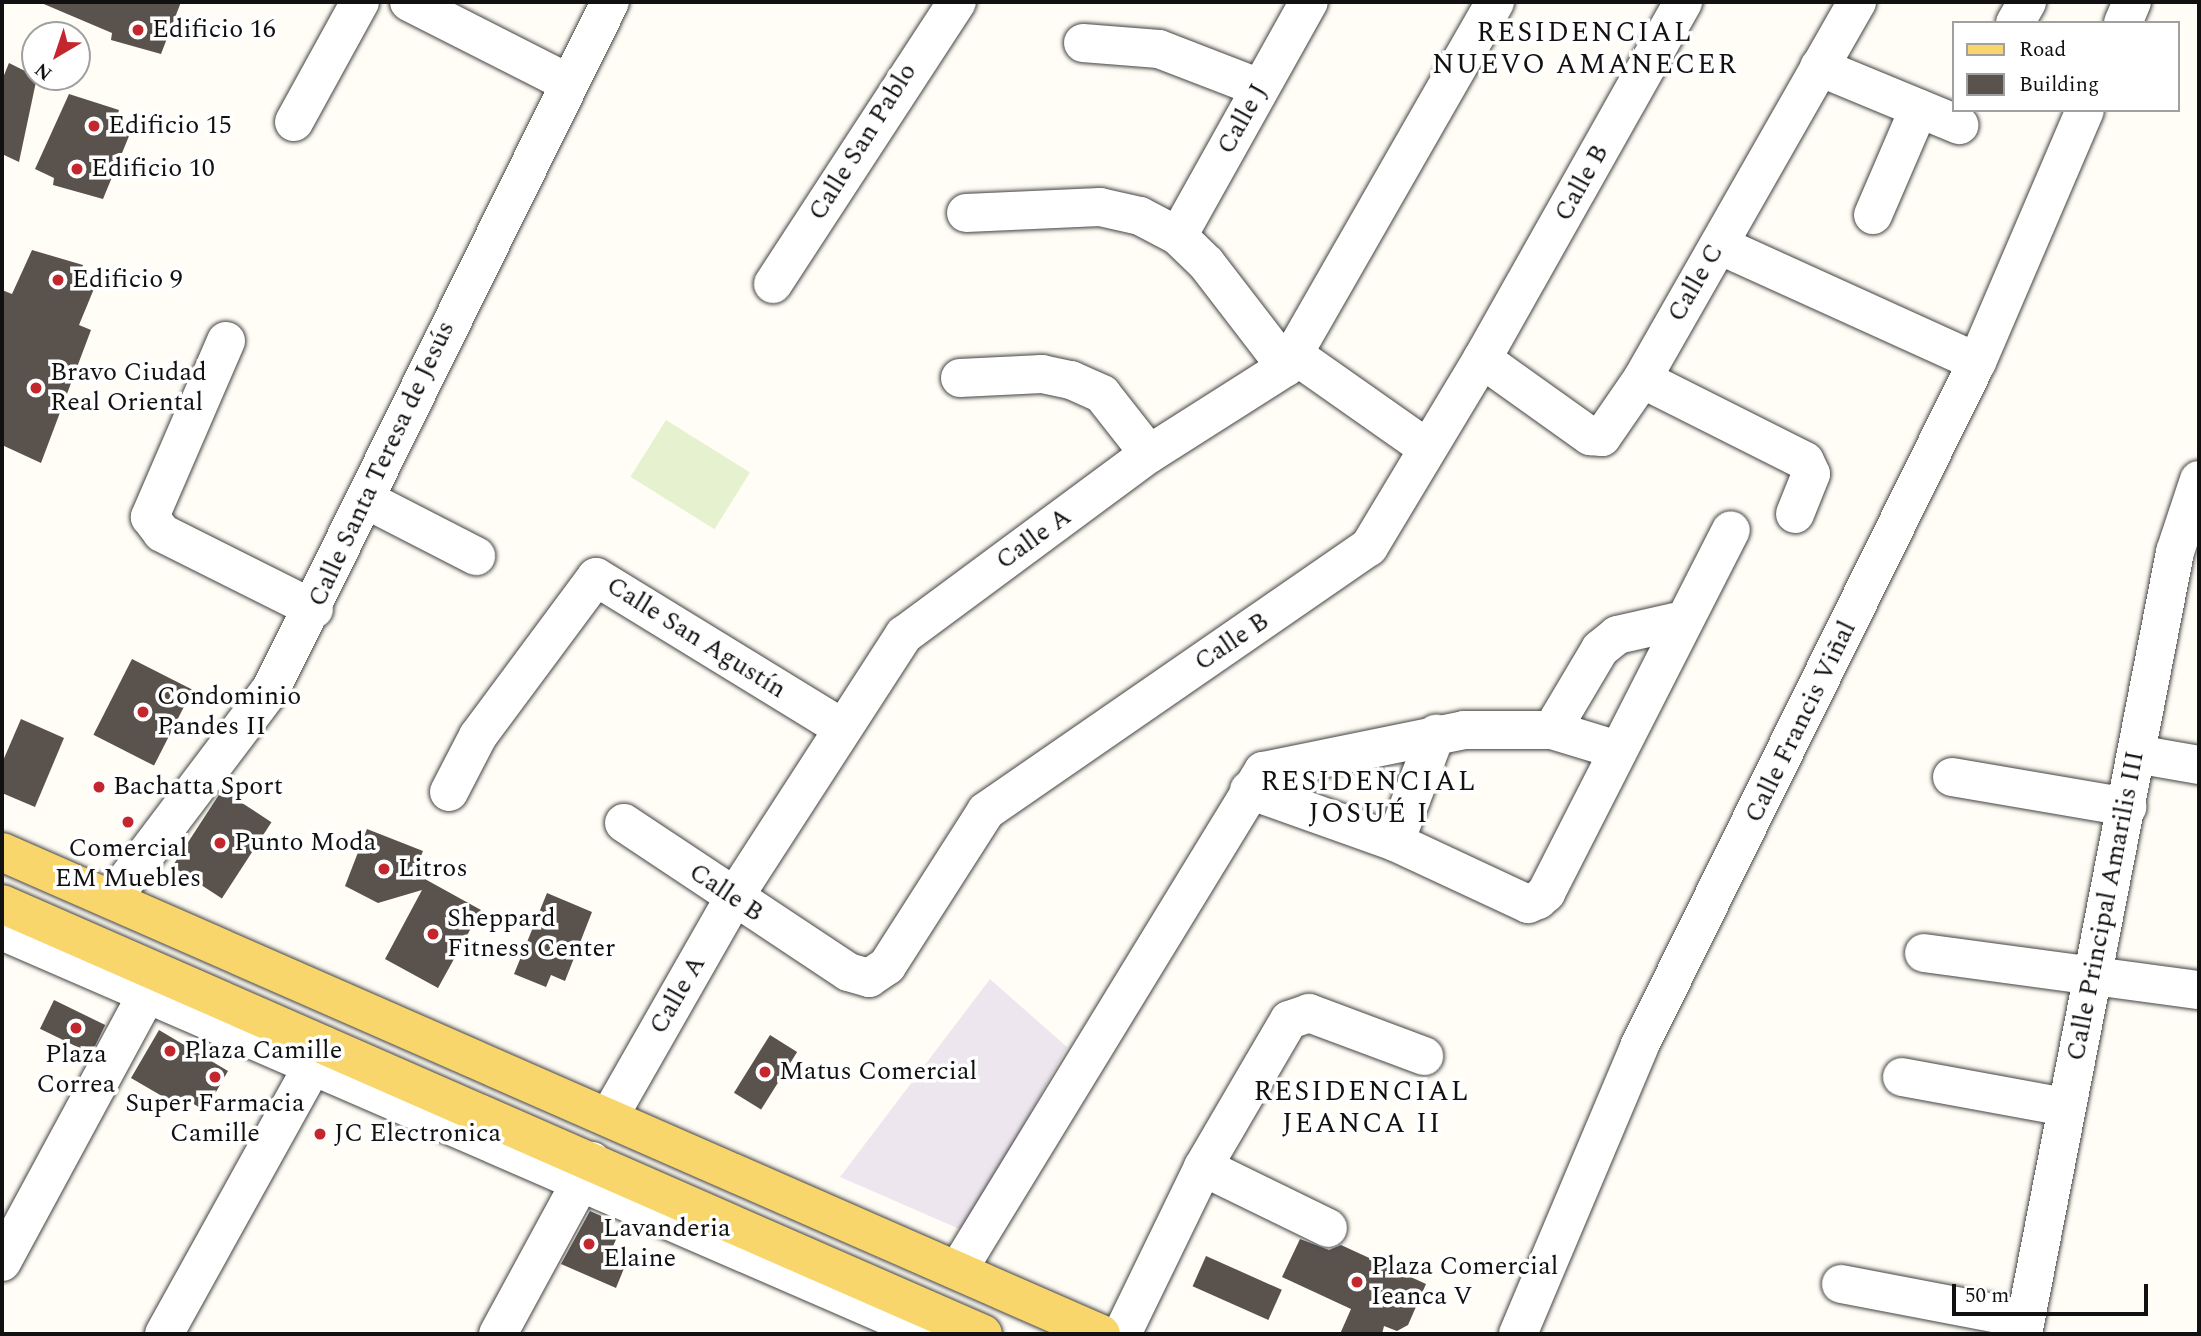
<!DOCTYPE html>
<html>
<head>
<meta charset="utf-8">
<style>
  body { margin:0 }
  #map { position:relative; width:2201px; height:1336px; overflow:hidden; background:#fffdf5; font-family:Spectral,serif }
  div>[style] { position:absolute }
  .industrial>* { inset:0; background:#eee6ef }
  .pitch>* { inset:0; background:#e6f2cf; transform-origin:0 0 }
  .building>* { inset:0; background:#5a524d; transform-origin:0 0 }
  .roads { filter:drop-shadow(0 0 2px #444) drop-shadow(0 0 2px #444) }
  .minor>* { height:38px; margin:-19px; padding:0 19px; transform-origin:19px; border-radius:19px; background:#fff }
  .major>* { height:38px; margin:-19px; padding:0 19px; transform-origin:19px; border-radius:19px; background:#f9d66b }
  .dots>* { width:19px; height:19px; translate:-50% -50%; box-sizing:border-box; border:4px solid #fff; border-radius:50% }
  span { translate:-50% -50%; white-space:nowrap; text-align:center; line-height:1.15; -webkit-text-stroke:7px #fff; paint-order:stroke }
  .poi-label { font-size:26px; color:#111 }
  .left { translate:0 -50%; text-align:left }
  .street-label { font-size:26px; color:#111 }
  .neighbourhood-label { font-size:28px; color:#111; letter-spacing:2px }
  .frame { position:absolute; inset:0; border:4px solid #111; pointer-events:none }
  .legend { position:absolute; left:1952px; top:21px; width:228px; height:91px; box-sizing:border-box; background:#fff; border:2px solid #a0a0a0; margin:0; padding:9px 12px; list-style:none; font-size:21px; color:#111 }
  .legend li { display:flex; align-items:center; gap:14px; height:35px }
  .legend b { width:35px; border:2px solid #a0a0a0 }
  .north { position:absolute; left:21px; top:21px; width:70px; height:70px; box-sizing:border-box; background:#fff; border:2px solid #a0a0a0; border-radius:50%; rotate:219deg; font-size:19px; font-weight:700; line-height:28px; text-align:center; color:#111 }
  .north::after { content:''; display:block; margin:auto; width:24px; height:32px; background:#c4262e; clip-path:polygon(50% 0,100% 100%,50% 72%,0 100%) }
  .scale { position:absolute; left:1952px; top:1284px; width:196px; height:32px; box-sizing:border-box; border:4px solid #111; border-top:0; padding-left:9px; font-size:21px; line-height:24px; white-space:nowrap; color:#111; -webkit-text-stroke:5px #fff; paint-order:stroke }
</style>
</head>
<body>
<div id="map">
  <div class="industrial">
    <i style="clip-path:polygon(990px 979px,1067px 1047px,964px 1231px,840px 1177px)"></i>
  </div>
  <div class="pitch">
    <i style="left:666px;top:420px;width:99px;height:67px;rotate:32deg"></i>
  </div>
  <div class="building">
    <i style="clip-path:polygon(39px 2px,181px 2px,161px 54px,111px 40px,112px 33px)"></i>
    <i style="clip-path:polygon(9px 63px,37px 77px,19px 162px,2px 154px,2px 80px)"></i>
    <i style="clip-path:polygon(69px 94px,119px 110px,117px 117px,134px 124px,103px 199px,53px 185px,54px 178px,35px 169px)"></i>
    <i style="clip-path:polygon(32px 250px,83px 265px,81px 272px,98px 279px,79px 325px,91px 330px,41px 463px,2px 445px,2px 290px,12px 294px)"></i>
    <i style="left:132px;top:659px;width:68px;height:85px;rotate:27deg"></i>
    <i style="clip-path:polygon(21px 719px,64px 738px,35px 807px,2px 793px,2px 763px)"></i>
    <i style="left:222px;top:790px;width:59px;height:91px;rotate:33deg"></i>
    <i style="clip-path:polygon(367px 829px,423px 851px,414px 873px,481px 910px,438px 988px,385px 959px,422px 890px,378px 903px,345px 886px)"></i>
    <i style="clip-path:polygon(547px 893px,592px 912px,565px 981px,551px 975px,546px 987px,514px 974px)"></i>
    <i style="left:54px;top:1000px;width:57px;height:32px;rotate:26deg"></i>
    <i style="clip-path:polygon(159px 1030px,228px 1071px,205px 1111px,184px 1098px,179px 1106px,131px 1078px)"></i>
    <i style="left:770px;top:1035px;width:32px;height:68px;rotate:32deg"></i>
    <i style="clip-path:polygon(590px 1211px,608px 1219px,604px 1229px,618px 1235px,610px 1253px,627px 1261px,616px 1288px,561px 1264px)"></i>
    <i style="clip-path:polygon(1300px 1239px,1329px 1250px,1341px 1245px,1426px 1284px,1408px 1325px,1397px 1331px,1384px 1326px,1382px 1334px,1340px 1334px,1351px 1309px,1282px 1277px)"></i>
    <i style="left:1206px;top:1256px;width:83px;height:33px;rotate:24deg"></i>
  </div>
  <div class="roads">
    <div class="minor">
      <i style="left:409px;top:2px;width:177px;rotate:26.9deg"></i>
      <i style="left:2015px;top:23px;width:24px;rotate:-60deg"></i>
      <i style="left:2123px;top:23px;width:23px;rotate:-67deg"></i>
      <i style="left:1083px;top:43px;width:76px;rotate:4.5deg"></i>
      <i style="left:1159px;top:49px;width:108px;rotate:21.1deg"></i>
      <i style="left:1819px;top:67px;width:152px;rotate:22.5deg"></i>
      <i style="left:294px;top:122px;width:137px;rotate:-61.2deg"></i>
      <i style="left:966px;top:213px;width:134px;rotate:-2.6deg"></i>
      <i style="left:1100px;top:207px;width:41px;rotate:12.7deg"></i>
      <i style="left:1140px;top:216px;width:43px;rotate:27.8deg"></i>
      <i style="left:1178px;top:236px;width:39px;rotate:44deg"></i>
      <i style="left:1206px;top:263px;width:131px;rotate:52.4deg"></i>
      <i style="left:1873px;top:215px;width:116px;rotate:-66.7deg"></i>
      <i style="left:1178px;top:236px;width:268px;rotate:-60.8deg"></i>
      <i style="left:1719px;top:245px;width:283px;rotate:24.4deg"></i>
      <i style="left:773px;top:284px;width:337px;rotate:-56.9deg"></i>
      <i style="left:226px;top:341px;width:192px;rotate:113.4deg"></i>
      <i style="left:150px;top:517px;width:20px;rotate:53deg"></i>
      <i style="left:162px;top:533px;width:170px;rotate:26.6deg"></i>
      <i style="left:1296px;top:356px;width:160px;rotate:35.1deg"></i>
      <i style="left:1482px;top:359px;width:133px;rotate:35.5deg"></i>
      <i style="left:1590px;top:436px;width:12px;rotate:5deg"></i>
      <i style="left:1602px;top:437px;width:70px;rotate:-55.4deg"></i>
      <i style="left:1642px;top:379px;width:434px;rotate:-60.3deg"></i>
      <i style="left:960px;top:378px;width:82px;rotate:-2.8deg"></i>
      <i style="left:1042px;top:374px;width:30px;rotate:12deg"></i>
      <i style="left:1071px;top:380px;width:34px;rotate:24deg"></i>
      <i style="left:1102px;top:394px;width:76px;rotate:51.9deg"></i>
      <i style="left:1642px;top:379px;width:182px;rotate:26.7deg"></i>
      <i style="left:1805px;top:461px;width:14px;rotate:65deg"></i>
      <i style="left:1811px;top:474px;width:43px;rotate:111.8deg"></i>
      <i style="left:365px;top:499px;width:125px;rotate:27.2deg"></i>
      <i style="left:1552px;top:730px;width:94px;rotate:-59.3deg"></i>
      <i style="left:1600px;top:649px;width:22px;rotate:-39deg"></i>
      <i style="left:1617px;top:635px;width:68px;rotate:-12.8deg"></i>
      <i style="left:2136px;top:754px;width:64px;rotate:9.9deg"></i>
      <i style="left:1952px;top:777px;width:178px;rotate:9.7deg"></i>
      <i style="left:1249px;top:790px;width:155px;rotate:19.6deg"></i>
      <i style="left:1395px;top:842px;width:147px;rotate:25deg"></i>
      <i style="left:1528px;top:904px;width:11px;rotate:-22deg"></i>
      <i style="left:1538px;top:900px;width:11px;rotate:-41deg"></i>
      <i style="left:1546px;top:893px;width:407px;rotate:-63deg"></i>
      <i style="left:449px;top:792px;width:63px;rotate:-62.6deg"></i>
      <i style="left:478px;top:736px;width:198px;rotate:-53.4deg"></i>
      <i style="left:596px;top:577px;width:287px;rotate:31.5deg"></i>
      <i style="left:624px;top:823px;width:269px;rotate:33.6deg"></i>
      <i style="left:848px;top:972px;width:22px;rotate:16deg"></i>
      <i style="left:869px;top:978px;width:22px;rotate:-34deg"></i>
      <i style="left:887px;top:966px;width:184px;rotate:-57.4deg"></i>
      <i style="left:986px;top:811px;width:465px;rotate:-34.6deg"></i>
      <i style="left:1369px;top:547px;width:219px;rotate:-59deg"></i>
      <i style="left:1482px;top:359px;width:410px;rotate:-60.6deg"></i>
      <i style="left:1395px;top:842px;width:116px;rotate:-69.2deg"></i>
      <i style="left:112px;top:899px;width:263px;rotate:-52.9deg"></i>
      <i style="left:271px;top:689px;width:766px;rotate:-63.74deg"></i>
      <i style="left:2px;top:931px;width:1012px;rotate:23.47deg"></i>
      <i style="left:1924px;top:953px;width:277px;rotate:7.7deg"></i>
      <i style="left:1902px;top:1077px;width:167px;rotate:10.4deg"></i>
      <i style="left:610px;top:1115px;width:249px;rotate:-60.3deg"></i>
      <i style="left:733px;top:899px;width:315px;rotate:-57.1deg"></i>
      <i style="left:904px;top:635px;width:305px;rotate:-36.5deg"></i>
      <i style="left:1149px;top:454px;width:162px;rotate:-32.4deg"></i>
      <i style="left:1286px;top:367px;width:421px;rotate:-60.2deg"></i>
      <i style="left:1203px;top:1167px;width:139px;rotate:26deg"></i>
      <i style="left:2px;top:1262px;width:305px;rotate:-61.6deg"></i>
      <i style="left:958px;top:1270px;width:585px;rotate:-58.57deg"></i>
      <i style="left:1263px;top:771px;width:205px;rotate:-11.5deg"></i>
      <i style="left:1464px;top:730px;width:88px"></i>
      <i style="left:1552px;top:730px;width:69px;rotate:16.9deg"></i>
      <i style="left:1841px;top:1284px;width:187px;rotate:10.8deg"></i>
      <i style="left:164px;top:1334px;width:330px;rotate:-61deg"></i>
      <i style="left:498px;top:1334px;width:197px;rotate:-61.5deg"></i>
      <i style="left:1122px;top:1334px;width:186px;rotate:-64.1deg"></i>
      <i style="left:1203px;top:1167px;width:170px;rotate:-59.7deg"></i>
      <i style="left:1289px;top:1020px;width:21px;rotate:-19deg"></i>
      <i style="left:1309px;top:1013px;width:123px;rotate:20.5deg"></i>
      <i style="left:1518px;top:1334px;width:311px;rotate:-67.1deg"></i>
      <i style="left:1639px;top:1047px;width:764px;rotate:-63.74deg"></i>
      <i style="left:1977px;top:362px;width:274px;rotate:-66.8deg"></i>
      <i style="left:2023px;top:1334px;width:797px;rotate:-79deg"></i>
      <i style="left:2175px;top:552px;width:76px;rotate:-71.6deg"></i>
    </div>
    <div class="major">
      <i style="left:2px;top:852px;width:1200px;rotate:23.68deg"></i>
      <i style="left:2px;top:904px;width:1071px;rotate:23.67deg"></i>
    </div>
  </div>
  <div class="dots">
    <i style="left:138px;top:30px;background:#c4262e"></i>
    <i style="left:94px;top:126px;background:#c4262e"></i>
    <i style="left:77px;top:169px;background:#c4262e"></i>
    <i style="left:58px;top:280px;background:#c4262e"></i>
    <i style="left:36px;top:388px;background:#c4262e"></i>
    <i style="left:143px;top:712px;background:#c4262e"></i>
    <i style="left:99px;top:787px;background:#c4262e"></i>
    <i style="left:128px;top:822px;background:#c4262e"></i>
    <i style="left:220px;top:843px;background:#c4262e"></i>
    <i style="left:384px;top:869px;background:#c4262e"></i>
    <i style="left:433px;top:934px;background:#c4262e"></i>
    <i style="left:76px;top:1028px;background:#c4262e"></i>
    <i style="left:170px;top:1051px;background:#c4262e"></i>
    <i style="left:765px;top:1072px;background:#c4262e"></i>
    <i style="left:215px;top:1077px;background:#c4262e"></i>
    <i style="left:320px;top:1134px;background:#c4262e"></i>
    <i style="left:589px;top:1244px;background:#c4262e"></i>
    <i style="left:1357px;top:1282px;background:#c4262e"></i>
  </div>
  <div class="poi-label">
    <span class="left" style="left:152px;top:30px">Edificio 16</span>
    <span class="left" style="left:108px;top:126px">Edificio 15</span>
    <span class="left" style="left:91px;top:169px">Edificio 10</span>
    <span class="left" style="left:72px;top:280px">Edificio 9</span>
    <span class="left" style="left:50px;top:388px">Bravo Ciudad<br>Real Oriental</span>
    <span class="left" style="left:157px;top:712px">Condominio<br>Pandes II</span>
    <span class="left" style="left:113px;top:787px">Bachatta Sport</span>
    <span class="left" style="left:234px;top:843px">Punto Moda</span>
    <span style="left:128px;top:864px">Comercial<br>EM Muebles</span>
    <span class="left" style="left:398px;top:869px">Litros</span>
    <span class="left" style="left:447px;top:934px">Sheppard<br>Fitness Center</span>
    <span class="left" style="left:184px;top:1051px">Plaza Camille</span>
    <span style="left:76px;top:1070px">Plaza<br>Correa</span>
    <span class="left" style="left:779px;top:1072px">Matus Comercial</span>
    <span style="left:215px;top:1119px">Super Farmacia<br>Camille</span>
    <span class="left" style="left:334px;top:1134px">JC Electronica</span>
    <span class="left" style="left:603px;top:1244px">Lavanderia<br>Elaine</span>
    <span class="left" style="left:1371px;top:1282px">Plaza Comercial<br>Ieanca V</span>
  </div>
  <div class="street-label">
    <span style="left:1243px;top:119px;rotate:-61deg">Calle J</span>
    <span style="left:863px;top:142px;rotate:-58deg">Calle San Pablo</span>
    <span style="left:1582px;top:183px;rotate:-61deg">Calle B</span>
    <span style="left:1696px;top:283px;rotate:-60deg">Calle C</span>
    <span style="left:382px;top:464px;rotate:-65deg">Calle Santa Teresa de Jesús</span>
    <span style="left:1034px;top:539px;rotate:-36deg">Calle A</span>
    <span style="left:696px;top:638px;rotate:32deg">Calle San Agustín</span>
    <span style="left:1232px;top:642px;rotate:-34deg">Calle B</span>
    <span style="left:1801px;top:722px;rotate:-64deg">Calle Francis Viñal</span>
    <span style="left:726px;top:893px;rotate:34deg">Calle B</span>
    <span style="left:2106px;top:906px;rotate:-79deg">Calle Principal Amarilis III</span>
    <span style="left:678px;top:995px;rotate:-60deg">Calle A</span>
  </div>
  <div class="neighbourhood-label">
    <span style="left:1585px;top:49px">RESIDENCIAL<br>NUEVO AMANECER</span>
    <span style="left:1369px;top:798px">RESIDENCIAL<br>JOSUÉ I</span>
    <span style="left:1362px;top:1108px">RESIDENCIAL<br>JEANCA II</span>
  </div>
  <div class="frame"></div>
  <ul class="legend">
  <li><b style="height:9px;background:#f9d66b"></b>Road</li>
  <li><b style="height:19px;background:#5a524d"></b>Building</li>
  </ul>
  <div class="north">N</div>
  <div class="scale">50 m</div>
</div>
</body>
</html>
